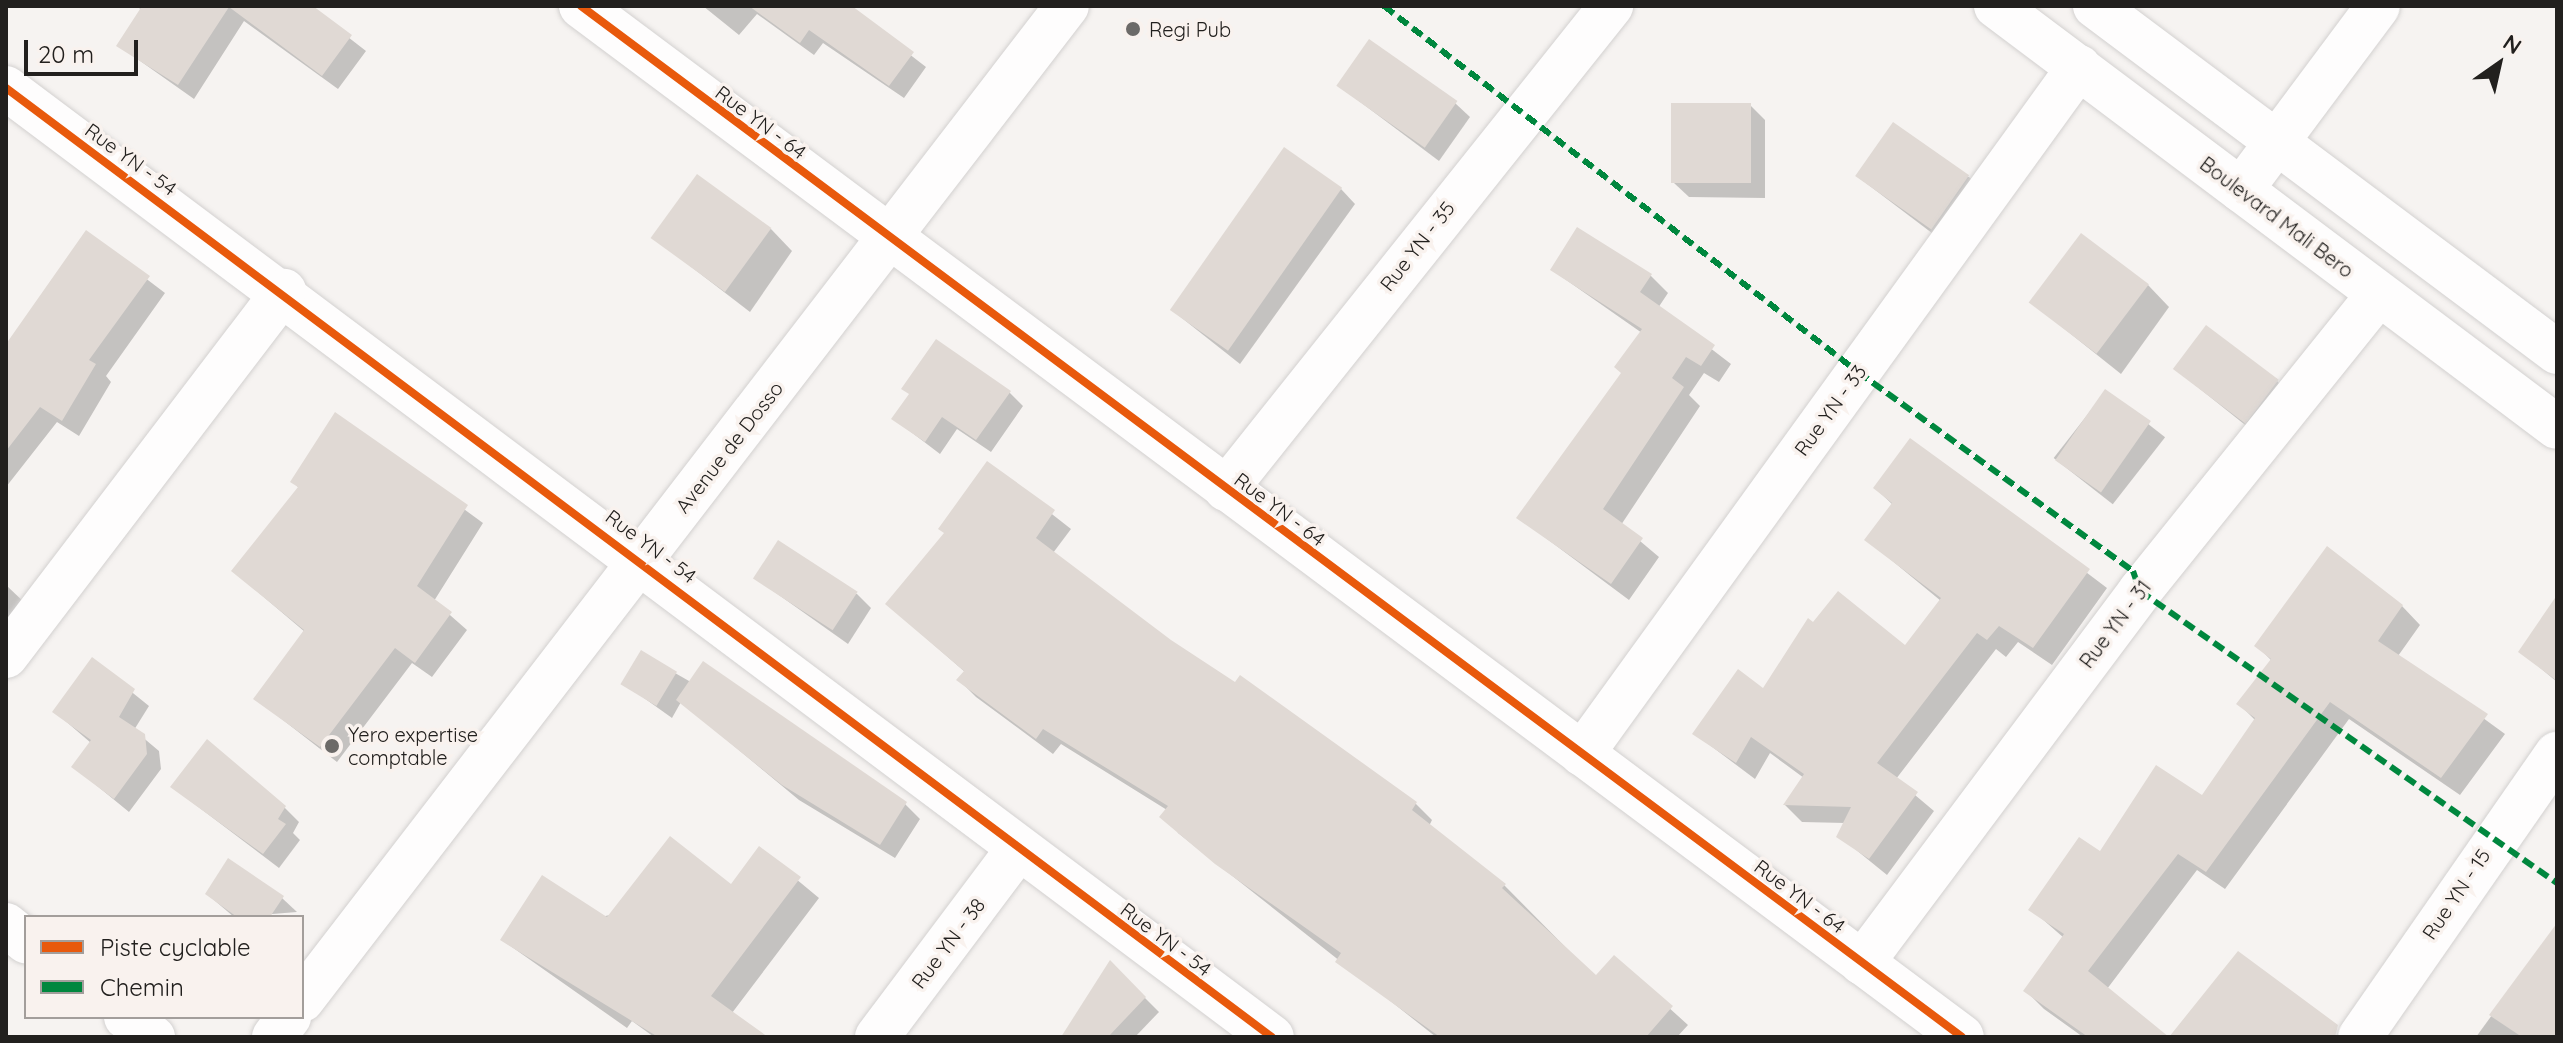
<!DOCTYPE html>
<html>
<head>
<meta charset="utf-8">
<style>
  body { margin:0 }
  #map { position:relative; width:2563px; height:1043px; overflow:hidden; background:#f6f3f1; font-family:Quicksand,sans-serif }
  div>[style] { position:absolute }
  .shadow>* { inset:0; background:#0003; transform-origin:0 0 }
  .building>* { inset:0; background:#e0d9d4; transform-origin:0 0 }
  .roads { filter:drop-shadow(0 0 2px #d3d1d0) drop-shadow(0 0 2px #d3d1d0) }
  .street>* { height:44px; margin:-22px; padding:0 22px; transform-origin:22px; border-radius:22px; background:#fefdfd }
  .primary>* { height:44px; margin:-22px; padding:0 22px; transform-origin:22px; border-radius:22px; background:#fefdfd }
  .quiet>* { height:6px; margin-top:-3px; transform-origin:0; background:repeating-linear-gradient(90deg,#00873e 0 12px,transparent 0 18px) }
  .cycleway>* { height:8px; margin:-4px; padding:0 4px; transform-origin:4px; border-radius:4px; background:#e8590c }
  .dots>* { width:22px; height:22px; translate:-50% -50%; box-sizing:border-box; border:4px solid #f9f2ee; border-radius:50% }
  span { translate:-50% -50%; white-space:nowrap; text-align:center; line-height:1.15; -webkit-text-stroke:7px #f9f2ee; paint-order:stroke }
  .poi-label { font-size:20px; color:#22201e }
  .left { translate:0 -50%; text-align:left }
  .street-label { font-size:20px; color:#22201e }
  .frame { position:absolute; inset:0; border:8px solid #22201e; pointer-events:none }
  .legend { position:absolute; left:24px; top:915px; width:280px; height:104px; box-sizing:border-box; background:#f9f2ee; border:2px solid #a39e9b; margin:0; padding:10px 14px; list-style:none; font-size:24px; color:#22201e }
  .legend li { display:flex; align-items:center; gap:16px; height:40px }
  .legend b { width:40px; border:2px solid #a39e9b }
  .north { position:absolute; left:2459px; top:24px; width:80px; height:80px; -webkit-text-stroke:6px #f9f2ee; paint-order:stroke; rotate:34deg; font-size:22px; font-weight:700; line-height:32px; text-align:center; color:#22201e }
  .north::after { content:''; display:block; margin:auto; width:28px; height:36px; background:#22201e; clip-path:polygon(50% 0,100% 100%,50% 72%,0 100%) }
  .scale { position:absolute; left:24px; top:40px; width:114px; height:36px; box-sizing:border-box; border:4px solid #22201e; border-top:0; padding-left:10px; font-size:24px; line-height:28px; white-space:nowrap; color:#22201e; -webkit-text-stroke:6px #f9f2ee; paint-order:stroke }
</style>
</head>
<body>
<div id="map">
  <div class="shadow">
    <i style="clip-path:polygon(136px 6px,308px 6px,366px 51px,338px 89px,244px 21px,194px 99px,119px 46px,142px 10px)"></i>
    <i style="clip-path:polygon(703px 6px,847px 6px,926px 67px,904px 98px,823px 43px,814px 55px,757px 14px,739px 35px)"></i>
    <i style="clip-path:polygon(1339px 86px,1455px 103px,1470px 117px,1439px 161px)"></i>
    <i style="clip-path:polygon(1750px 105px,1765px 120px,1765px 198px,1689px 197px,1674px 183px)"></i>
    <i style="clip-path:polygon(1858px 177px,1969px 177px,1990px 198px,1953px 249px)"></i>
    <i style="clip-path:polygon(1341px 189px,1355px 204px,1240px 364px,1173px 311px)"></i>
    <i style="clip-path:polygon(771px 229px,792px 251px,750px 312px,655px 239px)"></i>
    <i style="clip-path:polygon(86px 233px,165px 293px,106px 376px,111px 382px,79px 436px,57px 422px,6px 487px,6px 354px)"></i>
    <i style="clip-path:polygon(1552px 270px,1650px 275px,1668px 293px,1658px 308px,1731px 364px,1719px 382px,1704px 373px,1689px 395px,1700px 406px,1621px 525px,1659px 557px,1629px 600px,1519px 518px,1623px 373px,1642px 333px)"></i>
    <i style="clip-path:polygon(2148px 285px,2169px 307px,2121px 374px,2032px 303px)"></i>
    <i style="clip-path:polygon(2175px 369px,2277px 381px,2291px 396px,2259px 436px)"></i>
    <i style="left:2106px;top:391px;width:75px;height:85px;rotate:38deg"></i>
    <i style="clip-path:polygon(1009px 392px,1023px 406px,991px 452px,957px 429px,940px 454px,894px 419px)"></i>
    <i style="clip-path:polygon(335px 415px,483px 523px,434px 601px,467px 630px,432px 677px,412px 663px,337px 762px,256px 699px,305px 632px,233px 571px,300px 489px,293px 482px)"></i>
    <i style="clip-path:polygon(1911px 440px,2107px 588px,2052px 665px,2018px 642px,2006px 657px,1996px 649px,1896px 779px,1934px 811px,1887px 875px,1839px 836px,1845px 823px,1802px 822px,1785px 805px,1804px 778px,1770px 753px,1755px 779px,1695px 734px,1763px 691px,1905px 648px,1941px 601px,1867px 540px,1893px 505px,1875px 488px)"></i>
    <i style="clip-path:polygon(988px 464px,1071px 529px,1053px 553px,1170px 642px,1416px 804px,1432px 820px,1429px 826px,1504px 885px,1596px 978px,1614px 958px,1688px 1025px,1677px 1037px,1436px 1037px,1178px 833px,1167px 810px,1061px 744px,1053px 754px,976px 697px,959px 680px,965px 672px,887px 604px,946px 534px)"></i>
    <i style="clip-path:polygon(755px 578px,857px 594px,871px 608px,848px 644px)"></i>
    <i style="clip-path:polygon(6px 585px,27px 605px,6px 633px)"></i>
    <i style="clip-path:polygon(2402px 606px,2420px 625px,2398px 656px,2505px 734px,2460px 795px,2349px 719px,2225px 889px,2197px 870px,2107px 989px,2167px 1037px,2083px 1037px,2044px 1009px,2026px 991px,2064px 938px,2031px 909px,2101px 854px,2203px 797px,2256px 721px,2239px 704px,2272px 661px,2257px 646px)"></i>
    <i style="clip-path:polygon(2557px 621px,2557px 682px,2521px 652px)"></i>
    <i style="clip-path:polygon(92px 660px,149px 706px,134px 730px,159px 751px,161px 769px,129px 812px,74px 767px,91px 743px,55px 712px)"></i>
    <i style="clip-path:polygon(675px 673px,905px 804px,920px 819px,895px 858px,799px 800px,681px 702px,672px 718px,623px 683px)"></i>
    <i style="clip-path:polygon(172px 787px,284px 807px,299px 822px,293px 833px,300px 840px,279px 868px)"></i>
    <i style="clip-path:polygon(760px 849px,819px 898px,732px 1013px,765px 1037px,654px 1037px,632px 1021px,627px 1028px,502px 940px,731px 887px)"></i>
    <i style="clip-path:polygon(207px 894px,282px 898px,297px 912px,234px 917px)"></i>
    <i style="clip-path:polygon(2546px 941px,2557px 949px,2557px 1037px,2476px 1037px)"></i>
    <i style="clip-path:polygon(1110px 963px,1159px 1012px,1135px 1037px,1063px 1037px)"></i>
  </div>
  <div class="building">
    <i style="clip-path:polygon(142px 6px,313px 6px,352px 35px,322px 76px,229px 7px,178px 85px,116px 46px)"></i>
    <i style="clip-path:polygon(749px 6px,852px 6px,914px 52px,889px 86px,809px 30px,800px 43px)"></i>
    <i style="left:1369px;top:39px;width:108px;height:57px;rotate:35deg"></i>
    <i style="left:1671px;top:103px;width:80px;height:80px"></i>
    <i style="left:1893px;top:122px;width:93px;height:66px;rotate:35deg"></i>
    <i style="left:1284px;top:147px;width:71px;height:199px;rotate:35deg"></i>
    <i style="left:697px;top:174px;width:92px;height:79px;rotate:36deg"></i>
    <i style="clip-path:polygon(1577px 227px,1652px 274px,1640px 292px,1715px 345px,1701px 366px,1686px 357px,1672px 378px,1684px 387px,1603px 509px,1643px 538px,1611px 584px,1516px 518px,1621px 373px,1614px 367px,1642px 329px,1550px 270px)"></i>
    <i style="clip-path:polygon(86px 230px,150px 276px,89px 360px,96px 364px,62px 421px,40px 407px,6px 451px,6px 344px)"></i>
    <i style="left:2081px;top:233px;width:85px;height:87px;rotate:37deg"></i>
    <i style="left:2206px;top:325px;width:91px;height:55px;rotate:37deg"></i>
    <i style="clip-path:polygon(936px 339px,1011px 391px,976px 440px,942px 417px,925px 442px,891px 419px,909px 394px,901px 389px)"></i>
    <i style="left:2105px;top:389px;width:56px;height:87px;rotate:35deg"></i>
    <i style="clip-path:polygon(335px 412px,468px 505px,417px 586px,452px 612px,415px 663px,395px 648px,320px 747px,253px 699px,304px 630px,231px 571px,298px 487px,290px 482px)"></i>
    <i style="clip-path:polygon(1910px 438px,2090px 569px,2033px 648px,1999px 626px,1987px 640px,1977px 633px,1877px 763px,1918px 792px,1869px 859px,1836px 837px,1851px 807px,1783px 805px,1804px 774px,1751px 737px,1736px 763px,1692px 734px,1738px 669px,1763px 688px,1808px 618px,1813px 622px,1838px 591px,1905px 645px,1941px 598px,1864px 540px,1892px 503px,1873px 488px)"></i>
    <i style="clip-path:polygon(987px 461px,1055px 510px,1036px 538px,1171px 640px,1235px 682px,1240px 675px,1417px 802px,1412px 810px,1506px 884px,1502px 888px,1596px 975px,1614px 955px,1673px 1006px,1646px 1037px,1440px 1037px,1335px 962px,1341px 953px,1215px 864px,1159px 817px,1168px 806px,1043px 729px,1036px 739px,956px 680px,964px 671px,885px 604px,944px 533px,938px 529px)"></i>
    <i style="left:778px;top:540px;width:95px;height:46px;rotate:33deg"></i>
    <i style="clip-path:polygon(2327px 546px,2403px 605px,2378px 641px,2488px 714px,2441px 778px,2330px 702px,2206px 872px,2178px 854px,2088px 971px,2169px 1037px,2238px 951px,2338px 1025px,2335px 1037px,2088px 1037px,2023px 991px,2064px 934px,2028px 910px,2079px 837px,2100px 851px,2156px 765px,2202px 795px,2255px 718px,2236px 704px,2271px 659px,2254px 646px)"></i>
    <i style="clip-path:polygon(2557px 595px,2557px 681px,2518px 652px)"></i>
    <i style="left:641px;top:650px;width:42px;height:40px;rotate:31deg"></i>
    <i style="clip-path:polygon(92px 657px,135px 689px,119px 717px,145px 734px,147px 754px,114px 799px,71px 767px,91px 740px,52px 712px)"></i>
    <i style="clip-path:polygon(703px 661px,907px 802px,880px 845px,782px 785px,676px 700px)"></i>
    <i style="clip-path:polygon(207px 739px,286px 806px,278px 819px,286px 824px,263px 854px,170px 787px)"></i>
    <i style="clip-path:polygon(670px 836px,731px 884px,759px 846px,801px 877px,711px 996px,768px 1037px,658px 1037px,500px 940px,542px 875px,607px 917px)"></i>
    <i style="clip-path:polygon(228px 858px,284px 896px,270px 917px,237px 917px,205px 894px)"></i>
    <i style="clip-path:polygon(2557px 923px,2557px 1037px,2522px 1037px,2489px 1015px)"></i>
    <i style="clip-path:polygon(1110px 960px,1146px 997px,1108px 1037px,1061px 1037px)"></i>
  </div>
  <div class="roads">
    <div class="street">
      <i style="left:581px;top:6px;width:1723px;rotate:36.74deg"></i>
      <i style="left:6px;top:88px;width:1582px;rotate:36.86deg"></i>
      <i style="left:2241px;top:190px;width:229px;rotate:-53.3deg"></i>
      <i style="left:1226px;top:489px;width:618px;rotate:-51.44deg"></i>
      <i style="left:6px;top:656px;width:459px;rotate:-52.7deg"></i>
      <i style="left:1582px;top:754px;width:848px;rotate:-54.12deg"></i>
      <i style="left:6px;top:925px;width:26px;rotate:39deg"></i>
      <i style="left:1862px;top:963px;width:464px;rotate:-53.2deg"></i>
      <i style="left:2140px;top:591px;width:381px;rotate:-51.2deg"></i>
      <i style="left:302px;top:1000px;width:1254px;rotate:-52.42deg"></i>
      <i style="left:126px;top:1017px;width:34px;rotate:37deg"></i>
      <i style="left:274px;top:1037px;width:25px;rotate:-53deg"></i>
      <i style="left:877px;top:1037px;width:235px;rotate:-53.1deg"></i>
      <i style="left:2360px;top:1037px;width:345px;rotate:-55.2deg"></i>
    </div>
    <div class="primary">
      <i style="left:1996px;top:6px;width:701px;rotate:36.89deg"></i>
      <i style="left:2095px;top:6px;width:577px;rotate:36.83deg"></i>
    </div>
  </div>
  <div class="quiet">
    <i style="left:1384px;top:6px;width:599px;rotate:37.67deg"></i>
    <i style="left:1858px;top:372px;width:339px;rotate:35.9deg"></i>
    <i style="left:2133px;top:571px;width:21px;rotate:71deg"></i>
    <i style="left:2140px;top:591px;width:509px;rotate:35deg"></i>
  </div>
  <div class="cycleway">
    <i style="left:581px;top:6px;width:1723px;rotate:36.74deg"></i>
    <i style="left:6px;top:88px;width:1582px;rotate:36.86deg"></i>
  </div>
  <div class="dots">
    <i style="left:1133px;top:29px;background:#6c6a68"></i>
    <i style="left:332px;top:746px;background:#6c6a68"></i>
  </div>
  <div class="poi-label">
    <span class="left" style="left:1149px;top:29px">Regi Pub</span>
    <span class="left" style="left:348px;top:746px">Yero expertise<br>comptable</span>
  </div>
  <div class="street-label">
    <span style="left:761px;top:122px;rotate:37deg">Rue YN - 64</span>
    <span style="left:131px;top:159px;rotate:36deg">Rue YN - 54</span>
    <span style="left:2277px;top:217px;rotate:37deg">Boulevard Mali Bero</span>
    <span style="left:1417px;top:246px;rotate:-52deg">Rue YN - 35</span>
    <span style="left:1830px;top:410px;rotate:-54deg">Rue YN - 33</span>
    <span style="left:729px;top:447px;rotate:-52deg">Avenue de Dosso</span>
    <span style="left:1280px;top:509px;rotate:37deg">Rue YN - 64</span>
    <span style="left:651px;top:546px;rotate:37deg">Rue YN - 54</span>
    <span style="left:2115px;top:624px;rotate:-53deg">Rue YN - 31</span>
    <span style="left:2456px;top:894px;rotate:-56deg">Rue YN - 15</span>
    <span style="left:1800px;top:896px;rotate:37deg">Rue YN - 64</span>
    <span style="left:1166px;top:939px;rotate:37deg">Rue YN - 54</span>
    <span style="left:948px;top:943px;rotate:-53deg">Rue YN - 38</span>
  </div>
  <div class="frame"></div>
  <ul class="legend">
  <li><b style="height:10px;background:#e8590c"></b>Piste cyclable</li>
  <li><b style="height:10px;background:#00873e"></b>Chemin</li>
  </ul>
  <div class="north">N</div>
  <div class="scale">20 m</div>
</div>
</body>
</html>
